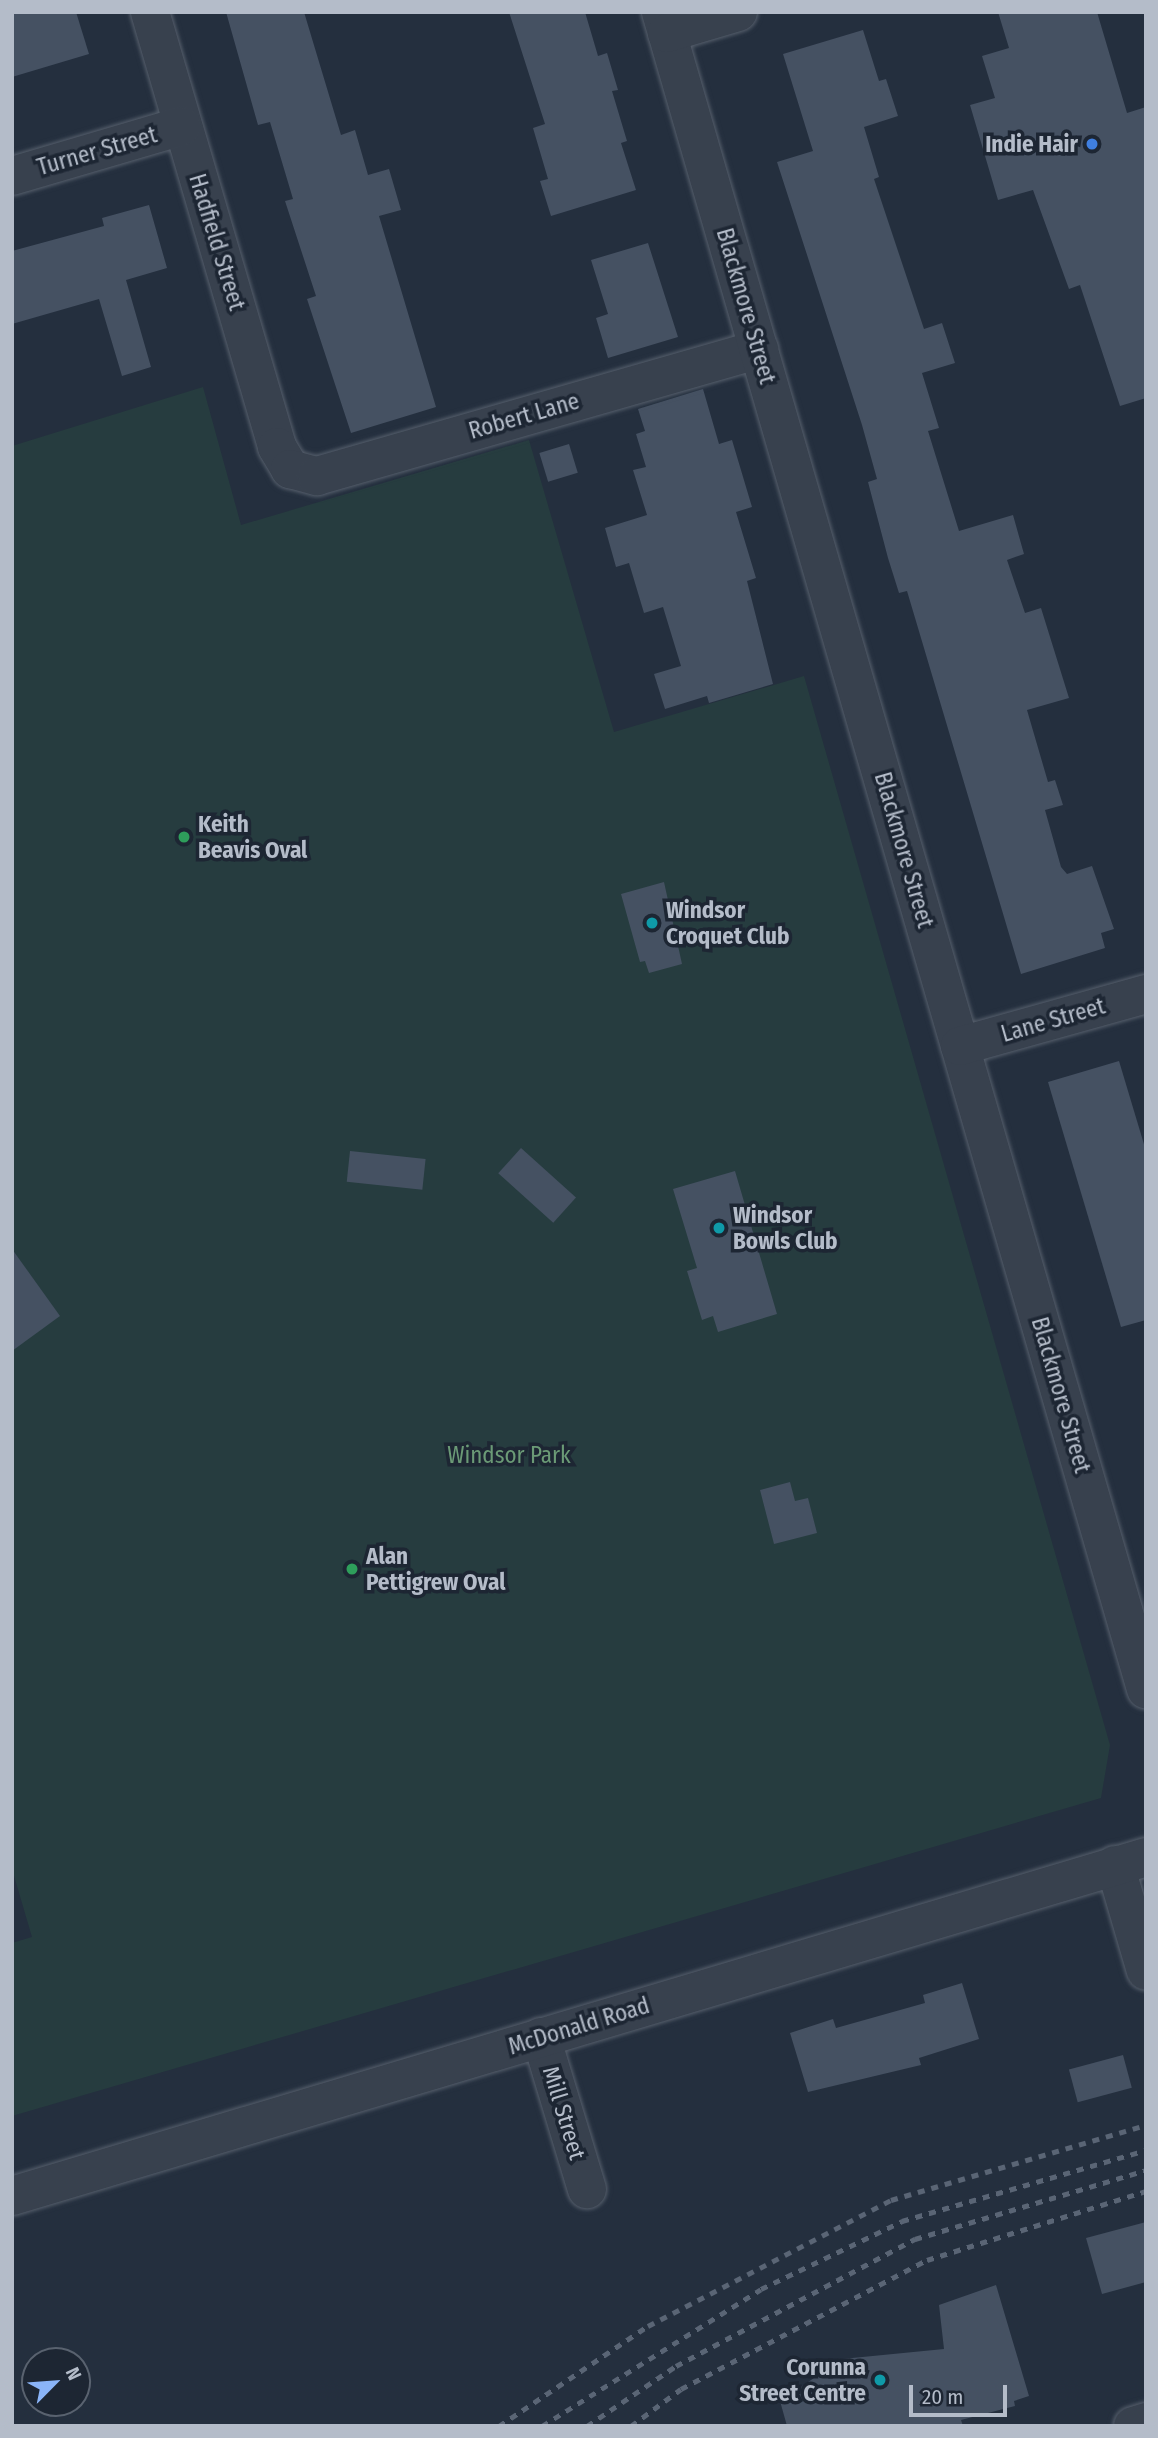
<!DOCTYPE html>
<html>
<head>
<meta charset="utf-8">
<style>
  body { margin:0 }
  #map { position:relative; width:1158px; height:2438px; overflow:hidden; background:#242f3e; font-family:"Fira Sans Condensed",sans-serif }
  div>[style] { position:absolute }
  .green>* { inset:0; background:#263c3f }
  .building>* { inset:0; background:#455162; transform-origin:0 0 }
  .roads { filter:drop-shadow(0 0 2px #565f6c) drop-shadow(0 0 2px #565f6c) }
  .minor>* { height:38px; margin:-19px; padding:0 19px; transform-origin:19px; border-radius:19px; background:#38414e }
  .rail>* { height:5px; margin-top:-2.5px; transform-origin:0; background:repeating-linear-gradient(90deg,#5a6575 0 7px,transparent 0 14px) }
  .dots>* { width:19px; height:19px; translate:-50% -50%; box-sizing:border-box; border:4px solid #1d2633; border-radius:50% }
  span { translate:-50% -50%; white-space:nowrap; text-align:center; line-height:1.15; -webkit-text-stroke:7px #1d2633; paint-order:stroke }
  .poi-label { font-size:23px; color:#b4bcc9; font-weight:700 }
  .right { translate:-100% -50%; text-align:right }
  .left { translate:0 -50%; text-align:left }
  .street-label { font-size:23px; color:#b4bcc9 }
  .park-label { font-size:23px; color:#6b9a76 }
  .frame { position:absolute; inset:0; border:14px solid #b4bcc9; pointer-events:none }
  .north { position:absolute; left:21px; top:2347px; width:70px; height:70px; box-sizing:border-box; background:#1d2633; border:2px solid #59626f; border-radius:50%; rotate:65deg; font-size:19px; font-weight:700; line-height:28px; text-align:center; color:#b4bcc9 }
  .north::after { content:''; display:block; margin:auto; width:24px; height:32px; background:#8ab4f8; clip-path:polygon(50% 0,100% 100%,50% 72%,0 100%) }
  .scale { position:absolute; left:909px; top:2385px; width:98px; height:32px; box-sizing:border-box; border:4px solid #b4bcc9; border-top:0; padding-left:9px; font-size:21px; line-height:24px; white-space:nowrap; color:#b4bcc9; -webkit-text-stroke:5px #1d2633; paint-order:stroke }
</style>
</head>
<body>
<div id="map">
  <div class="green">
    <i style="clip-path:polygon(203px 387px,241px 525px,529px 440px,614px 732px,804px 676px,1110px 1745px,1101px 1798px,12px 2116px,12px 1943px,32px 1937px,12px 1869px,12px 446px)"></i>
  </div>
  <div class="building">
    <i style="clip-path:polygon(12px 12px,76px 12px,89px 54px,12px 77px)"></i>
    <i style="clip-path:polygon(226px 12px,304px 12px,341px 135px,355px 130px,368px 175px,389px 169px,401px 210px,379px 216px,436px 407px,351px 433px,307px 299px,316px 296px,285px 201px,293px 199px,270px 122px,258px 125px)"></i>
    <i style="clip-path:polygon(509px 12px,585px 12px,598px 56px,607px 53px,618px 90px,612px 91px,627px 141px,621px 143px,636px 190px,551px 216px,540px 181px,548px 179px,533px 128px,545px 124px)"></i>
    <i style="clip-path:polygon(998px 12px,1097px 12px,1127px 113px,1146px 107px,1146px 398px,1120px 406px,1080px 285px,1069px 289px,1033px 190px,998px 200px,970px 105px,995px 98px,982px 56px,1009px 48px)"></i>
    <i style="clip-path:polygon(863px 30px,879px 81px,886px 79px,898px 116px,864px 127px,879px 177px,874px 179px,924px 329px,942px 323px,955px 363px,922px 373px,939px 428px,928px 431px,959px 531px,1013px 515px,1024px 554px,1007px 560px,1025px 613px,1041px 608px,1069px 698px,1027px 710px,1048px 782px,1055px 780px,1063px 805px,1045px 810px,1061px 867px,1067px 874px,1092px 866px,1114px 929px,1101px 933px,1105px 948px,1021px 974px,907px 591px,899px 593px,888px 558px,868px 482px,877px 479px,862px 425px,777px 162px,813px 151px,783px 54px)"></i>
    <i style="clip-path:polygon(149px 205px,167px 268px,126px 280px,151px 367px,122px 376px,99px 299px,12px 324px,12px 251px,104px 226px,102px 218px)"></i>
    <i style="clip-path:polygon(648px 243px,678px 337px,608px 358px,596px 318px,608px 314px,591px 260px)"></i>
    <i style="clip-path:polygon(703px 389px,719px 444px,732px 440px,752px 507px,736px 512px,756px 578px,747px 581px,773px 684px,709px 703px,707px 696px,665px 709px,654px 674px,681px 666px,663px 607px,644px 613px,629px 563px,616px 567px,605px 528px,647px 515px,633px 470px,646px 467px,636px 434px,645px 431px,638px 409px)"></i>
    <i style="left:569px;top:444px;width:30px;height:31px;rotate:73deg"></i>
    <i style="clip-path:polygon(664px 882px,682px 964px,649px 973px,645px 961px,640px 962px,621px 894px)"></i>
    <i style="clip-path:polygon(1119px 1061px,1146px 1151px,1146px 1320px,1121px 1327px,1048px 1082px)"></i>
    <i style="left:521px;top:1148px;width:74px;height:34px;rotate:42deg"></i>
    <i style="left:350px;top:1151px;width:76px;height:31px;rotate:6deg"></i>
    <i style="clip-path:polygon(735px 1171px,777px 1314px,718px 1332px,713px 1316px,702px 1320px,687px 1271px,697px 1268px,673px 1189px)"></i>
    <i style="clip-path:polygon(12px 1249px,60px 1316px,12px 1351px)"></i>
    <i style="clip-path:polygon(790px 1482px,795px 1501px,808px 1498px,817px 1533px,774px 1544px,760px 1490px)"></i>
    <i style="clip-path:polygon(962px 1983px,979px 2039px,919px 2058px,921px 2065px,808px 2092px,790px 2033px,833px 2019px,836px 2028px,925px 2003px,923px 1995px)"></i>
    <i style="left:1123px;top:2055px;width:34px;height:56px;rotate:75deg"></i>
    <i style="clip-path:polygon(1146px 2222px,1146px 2282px,1102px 2294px,1086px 2238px)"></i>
    <i style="clip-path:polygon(996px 2285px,1029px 2396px,1014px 2401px,1015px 2406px,961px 2420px,963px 2426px,787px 2426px,780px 2401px,842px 2359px,944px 2349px,939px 2305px)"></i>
  </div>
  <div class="roads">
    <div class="minor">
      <i style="left:150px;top:12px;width:453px;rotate:73.7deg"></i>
      <i style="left:277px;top:447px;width:26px;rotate:59deg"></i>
      <i style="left:290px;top:469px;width:28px;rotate:15deg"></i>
      <i style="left:317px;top:476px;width:460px;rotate:-16deg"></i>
      <i style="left:661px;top:12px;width:1746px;rotate:73.87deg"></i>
      <i style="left:667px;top:33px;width:74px;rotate:-16.5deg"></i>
      <i style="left:12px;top:176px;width:177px;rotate:-16.4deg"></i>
      <i style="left:960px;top:1046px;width:193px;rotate:-15.6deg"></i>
      <i style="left:1115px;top:1865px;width:110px;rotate:73.7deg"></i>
      <i style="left:541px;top:2037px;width:159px;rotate:73.2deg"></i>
      <i style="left:12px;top:2196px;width:1184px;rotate:-16.64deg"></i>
      <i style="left:1133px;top:2426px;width:14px;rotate:-17deg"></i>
    </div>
  </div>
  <div class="rail">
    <i style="left:499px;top:2426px;width:179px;rotate:-33.9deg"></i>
    <i style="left:648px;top:2326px;width:274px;rotate:-27.4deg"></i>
    <i style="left:891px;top:2200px;width:266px;rotate:-16.4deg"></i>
    <i style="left:542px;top:2426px;width:258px;rotate:-32deg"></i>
    <i style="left:761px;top:2289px;width:157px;rotate:-25.7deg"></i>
    <i style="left:902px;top:2221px;width:254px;rotate:-16.2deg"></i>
    <i style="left:587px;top:2426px;width:107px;rotate:-34deg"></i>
    <i style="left:676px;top:2366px;width:271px;rotate:-28deg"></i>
    <i style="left:915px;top:2239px;width:241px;rotate:-16.6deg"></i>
    <i style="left:631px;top:2426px;width:62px;rotate:-36.5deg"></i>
    <i style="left:681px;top:2389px;width:278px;rotate:-27.7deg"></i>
    <i style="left:927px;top:2260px;width:230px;rotate:-17.5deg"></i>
  </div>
  <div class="dots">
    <i style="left:1092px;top:144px;background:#3f7fe0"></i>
    <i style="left:184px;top:837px;background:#2e9e5b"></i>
    <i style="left:652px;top:923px;background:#0f9aa8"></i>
    <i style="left:719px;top:1228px;background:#0f9aa8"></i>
    <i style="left:352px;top:1569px;background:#2e9e5b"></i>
    <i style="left:880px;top:2380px;background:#0f9aa8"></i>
  </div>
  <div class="poi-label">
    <span class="right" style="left:1078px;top:144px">Indie Hair</span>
    <span class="left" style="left:198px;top:837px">Keith<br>Beavis Oval</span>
    <span class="left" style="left:666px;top:923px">Windsor<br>Croquet Club</span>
    <span class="left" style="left:733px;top:1228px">Windsor<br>Bowls Club</span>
    <span class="left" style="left:366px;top:1569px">Alan<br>Pettigrew Oval</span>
    <span class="right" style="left:866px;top:2380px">Corunna<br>Street Centre</span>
  </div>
  <div class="street-label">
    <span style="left:97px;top:151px;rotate:-16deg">Turner Street</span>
    <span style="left:217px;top:242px;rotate:73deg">Hadfield Street</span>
    <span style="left:746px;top:306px;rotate:74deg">Blackmore Street</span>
    <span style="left:524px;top:416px;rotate:-16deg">Robert Lane</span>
    <span style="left:904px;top:850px;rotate:74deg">Blackmore Street</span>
    <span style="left:1053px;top:1020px;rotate:-16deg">Lane Street</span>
    <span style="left:1061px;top:1395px;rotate:74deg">Blackmore Street</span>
    <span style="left:579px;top:2026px;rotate:-17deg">McDonald Road</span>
    <span style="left:564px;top:2113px;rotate:73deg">Mill Street</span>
  </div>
  <div class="park-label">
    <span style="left:509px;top:1455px">Windsor Park</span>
  </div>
  <div class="frame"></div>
  <div class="north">N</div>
  <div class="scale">20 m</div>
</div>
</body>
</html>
